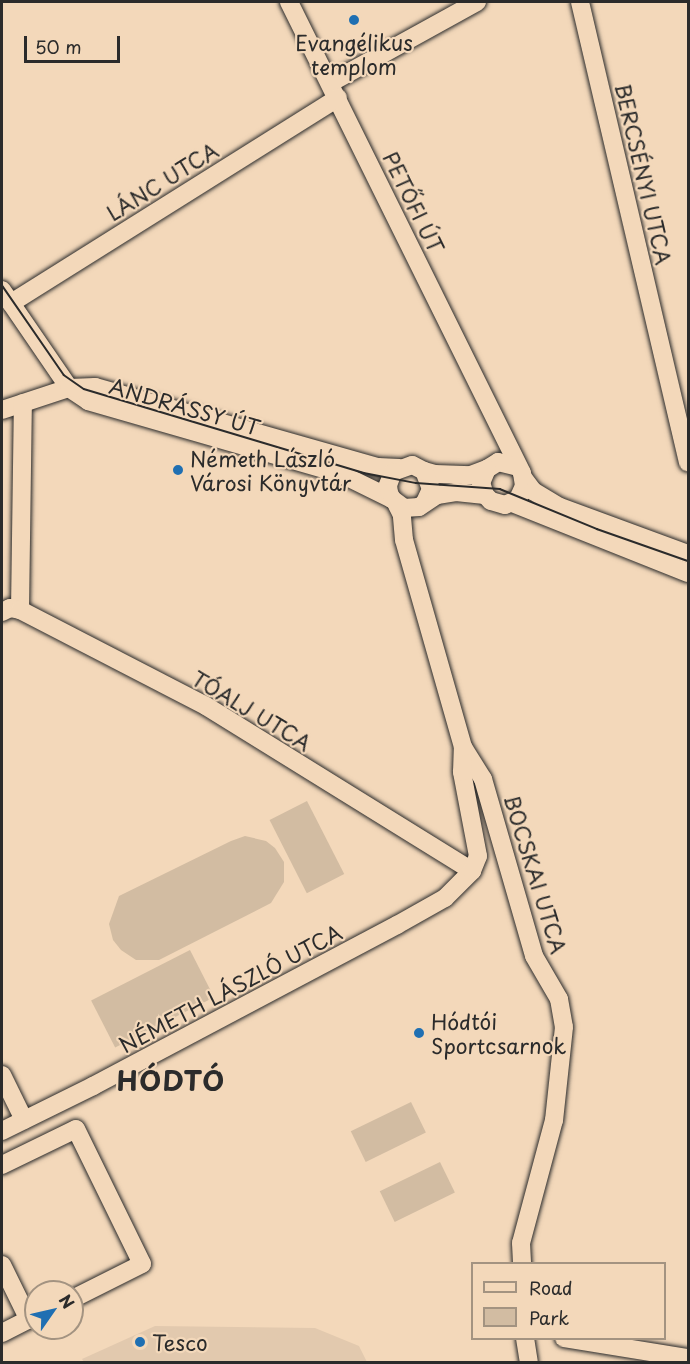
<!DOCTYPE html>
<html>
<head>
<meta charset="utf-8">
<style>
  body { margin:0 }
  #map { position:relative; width:690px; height:1364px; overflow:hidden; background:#f3d8ba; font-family:"Playpen Sans",sans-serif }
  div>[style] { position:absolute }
  .built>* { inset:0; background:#e2c9ae }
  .green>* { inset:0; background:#d2bca2; transform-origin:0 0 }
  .roads { filter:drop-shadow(0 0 2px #2b2b2b) drop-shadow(0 0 2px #2b2b2b) }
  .minor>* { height:18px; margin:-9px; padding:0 9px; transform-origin:9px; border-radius:9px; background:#f3d8ba }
  .tram>* { height:1.5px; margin:-0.75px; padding:0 0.75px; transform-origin:0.75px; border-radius:0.75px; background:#2b2b2b }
  .dots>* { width:16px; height:16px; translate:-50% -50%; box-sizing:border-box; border:3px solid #f3d8ba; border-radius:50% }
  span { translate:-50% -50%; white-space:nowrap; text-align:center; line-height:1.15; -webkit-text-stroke:4.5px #f3d8ba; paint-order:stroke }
  .poi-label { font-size:21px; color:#2b2b2b }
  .left { translate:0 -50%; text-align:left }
  .street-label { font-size:21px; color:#2b2b2b }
  .district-label { font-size:27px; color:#2b2b2b; font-weight:700; letter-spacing:1.5px }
  .frame { position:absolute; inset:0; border:3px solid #2b2b2b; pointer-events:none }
  .legend { position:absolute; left:471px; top:1262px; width:195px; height:78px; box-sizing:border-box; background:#f3d8ba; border:2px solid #a39381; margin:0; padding:8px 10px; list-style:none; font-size:18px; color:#2b2b2b }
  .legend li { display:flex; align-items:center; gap:12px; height:30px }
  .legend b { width:30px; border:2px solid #a39381 }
  .north { position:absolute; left:24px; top:1280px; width:60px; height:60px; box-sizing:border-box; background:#f3d8ba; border:2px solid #a39381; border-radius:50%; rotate:56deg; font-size:16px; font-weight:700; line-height:24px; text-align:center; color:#2b2b2b }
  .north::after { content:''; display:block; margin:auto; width:21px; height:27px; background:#1f6fb2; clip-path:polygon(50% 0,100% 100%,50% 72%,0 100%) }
  .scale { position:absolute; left:24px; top:36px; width:96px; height:27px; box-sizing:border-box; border:3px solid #2b2b2b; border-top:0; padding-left:8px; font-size:18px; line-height:21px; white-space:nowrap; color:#2b2b2b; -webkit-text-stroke:4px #f3d8ba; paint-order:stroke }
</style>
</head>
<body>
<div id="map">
  <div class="built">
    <i style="clip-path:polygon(155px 1326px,315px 1328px,359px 1346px,367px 1362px,84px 1362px,82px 1359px)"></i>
  </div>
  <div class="green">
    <i style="left:307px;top:801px;width:82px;height:42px;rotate:63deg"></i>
    <i style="clip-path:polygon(245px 836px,266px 841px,275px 848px,284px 862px,284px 882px,271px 903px,159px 960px,136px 960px,121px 950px,113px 940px,109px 924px,119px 896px,231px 841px)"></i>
    <i style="left:190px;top:950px;width:53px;height:111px;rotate:63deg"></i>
    <i style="left:411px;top:1102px;width:34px;height:67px;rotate:64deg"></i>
    <i style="left:440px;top:1162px;width:34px;height:67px;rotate:64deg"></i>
  </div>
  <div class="roads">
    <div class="minor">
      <i style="left:289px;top:2px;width:525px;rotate:63.68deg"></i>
      <i style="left:522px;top:473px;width:13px;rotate:81deg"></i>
      <i style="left:524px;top:486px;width:14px;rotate:115deg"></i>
      <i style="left:518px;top:499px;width:14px;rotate:155deg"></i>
      <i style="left:505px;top:505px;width:15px;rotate:-164deg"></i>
      <i style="left:491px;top:501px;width:8px;rotate:-135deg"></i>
      <i style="left:485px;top:495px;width:13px;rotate:-108deg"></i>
      <i style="left:481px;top:483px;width:15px;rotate:-67deg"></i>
      <i style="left:487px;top:469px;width:13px;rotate:-32deg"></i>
      <i style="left:498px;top:462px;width:21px;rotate:14deg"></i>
      <i style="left:580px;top:2px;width:473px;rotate:76.8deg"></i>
      <i style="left:330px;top:83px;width:168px;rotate:-28.9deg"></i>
      <i style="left:2px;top:290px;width:119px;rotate:55.6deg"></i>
      <i style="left:69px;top:388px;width:23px;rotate:34deg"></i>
      <i style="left:88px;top:401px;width:263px;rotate:16.1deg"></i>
      <i style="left:341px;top:474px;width:57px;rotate:26.1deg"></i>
      <i style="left:11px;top:303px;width:386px;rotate:-32.1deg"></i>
      <i style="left:2px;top:410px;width:71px;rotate:-18.2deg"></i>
      <i style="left:69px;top:388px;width:26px;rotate:-2deg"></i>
      <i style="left:95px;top:387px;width:294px;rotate:15.8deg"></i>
      <i style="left:378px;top:467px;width:21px;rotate:3deg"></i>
      <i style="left:424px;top:471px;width:11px;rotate:15deg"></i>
      <i style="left:435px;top:474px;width:36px;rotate:2deg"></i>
      <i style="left:471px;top:475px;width:17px;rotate:-21deg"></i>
      <i style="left:524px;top:479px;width:15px;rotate:53deg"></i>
      <i style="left:533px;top:491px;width:31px;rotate:31deg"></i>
      <i style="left:560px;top:507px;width:136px;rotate:20.2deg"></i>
      <i style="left:425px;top:502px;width:14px;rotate:-65deg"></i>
      <i style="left:431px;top:489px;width:19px;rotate:-111deg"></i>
      <i style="left:424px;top:471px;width:13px;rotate:-153deg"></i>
      <i style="left:412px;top:465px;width:20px;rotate:160deg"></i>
      <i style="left:393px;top:472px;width:14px;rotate:111deg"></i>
      <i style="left:388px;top:485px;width:8px;rotate:83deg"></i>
      <i style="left:389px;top:493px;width:7px;rotate:63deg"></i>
      <i style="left:392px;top:499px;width:15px;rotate:37deg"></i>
      <i style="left:404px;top:508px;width:15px;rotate:-4deg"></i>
      <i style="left:419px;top:507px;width:22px;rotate:-34deg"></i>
      <i style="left:437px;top:495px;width:19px;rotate:-9deg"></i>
      <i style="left:456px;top:492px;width:29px;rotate:6deg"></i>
      <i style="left:512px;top:503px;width:189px;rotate:21.7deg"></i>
      <i style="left:20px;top:610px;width:207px;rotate:-89.2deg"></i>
      <i style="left:2px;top:612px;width:9px;rotate:-27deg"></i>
      <i style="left:10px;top:608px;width:10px;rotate:11deg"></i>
      <i style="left:20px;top:610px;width:209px;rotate:27.3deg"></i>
      <i style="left:206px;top:706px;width:313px;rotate:31.8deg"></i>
      <i style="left:463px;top:747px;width:38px;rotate:58deg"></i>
      <i style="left:483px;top:779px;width:184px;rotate:73.9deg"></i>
      <i style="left:534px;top:956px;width:50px;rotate:59.8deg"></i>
      <i style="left:559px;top:999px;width:28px;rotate:80deg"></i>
      <i style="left:564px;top:1027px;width:94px;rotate:96.1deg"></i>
      <i style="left:554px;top:1120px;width:127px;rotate:105deg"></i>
      <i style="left:521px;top:1243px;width:21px;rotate:87deg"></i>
      <i style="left:2px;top:1075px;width:50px;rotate:63.9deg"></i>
      <i style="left:2px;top:1131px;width:102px;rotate:-26.3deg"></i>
      <i style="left:93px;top:1086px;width:344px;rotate:-27.9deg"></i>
      <i style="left:397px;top:925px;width:55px;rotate:-29.4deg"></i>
      <i style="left:445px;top:898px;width:38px;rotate:-45deg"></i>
      <i style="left:472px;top:871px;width:16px;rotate:-68deg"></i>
      <i style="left:478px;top:856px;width:86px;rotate:-100.8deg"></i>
      <i style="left:462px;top:772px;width:25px;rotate:-88deg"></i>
      <i style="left:463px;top:747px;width:215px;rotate:-105.9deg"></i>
      <i style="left:404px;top:540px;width:25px;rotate:-95deg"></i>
      <i style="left:402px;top:515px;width:11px;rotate:-117deg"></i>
      <i style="left:2px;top:1165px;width:82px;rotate:-25.9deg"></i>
      <i style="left:76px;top:1129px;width:150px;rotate:63.9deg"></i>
      <i style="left:142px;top:1264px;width:78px;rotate:153.4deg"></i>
      <i style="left:2px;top:1265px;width:61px;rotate:63.9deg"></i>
      <i style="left:2px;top:1333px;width:38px;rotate:-27deg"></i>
      <i style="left:525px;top:1338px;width:24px;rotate:81deg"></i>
      <i style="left:564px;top:1338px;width:126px;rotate:9.2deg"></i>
    </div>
  </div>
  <div class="tram">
    <i style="left:2px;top:285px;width:109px;rotate:55.4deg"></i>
    <i style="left:64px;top:375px;width:24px;rotate:35deg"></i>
    <i style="left:84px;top:389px;width:292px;rotate:16.7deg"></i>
    <i style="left:364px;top:473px;width:53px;rotate:10.9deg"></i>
    <i style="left:416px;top:483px;width:84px;rotate:4.1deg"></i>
    <i style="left:500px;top:489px;width:105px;rotate:22.4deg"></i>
    <i style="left:597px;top:529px;width:96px;rotate:19.4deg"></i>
  </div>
  <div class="dots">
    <i style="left:354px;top:20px;background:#1f6fb2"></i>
    <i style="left:178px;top:470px;background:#1f6fb2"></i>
    <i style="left:419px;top:1033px;background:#1f6fb2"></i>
    <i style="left:140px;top:1342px;background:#1f6fb2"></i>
  </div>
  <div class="poi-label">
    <span style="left:354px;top:54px">Evangélikus<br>templom</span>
    <span class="left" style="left:190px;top:470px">Németh László<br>Városi Könyvtár</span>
    <span class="left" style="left:431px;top:1033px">Hódtói<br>Sportcsarnok</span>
    <span class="left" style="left:152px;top:1342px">Tesco</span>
  </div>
  <div class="street-label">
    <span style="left:644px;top:174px;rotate:77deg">BERCSÉNYI UTCA</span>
    <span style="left:162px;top:181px;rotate:-32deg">LÁNC UTCA</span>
    <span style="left:414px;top:202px;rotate:64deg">PETŐFI ÚT</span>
    <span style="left:185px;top:406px;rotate:16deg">ANDRÁSSY ÚT</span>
    <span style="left:252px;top:710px;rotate:31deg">TÓALJ UTCA</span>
    <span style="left:536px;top:874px;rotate:73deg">BOCSKAI UTCA</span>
    <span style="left:230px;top:988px;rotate:-28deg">NÉMETH LÁSZLÓ UTCA</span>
  </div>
  <div class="district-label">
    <span style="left:171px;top:1080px">HÓDTÓ</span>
  </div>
  <div class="frame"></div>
  <ul class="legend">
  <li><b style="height:8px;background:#f3d8ba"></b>Road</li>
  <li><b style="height:16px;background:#d2bca2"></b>Park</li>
  </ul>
  <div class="north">N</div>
  <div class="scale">50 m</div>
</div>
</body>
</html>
